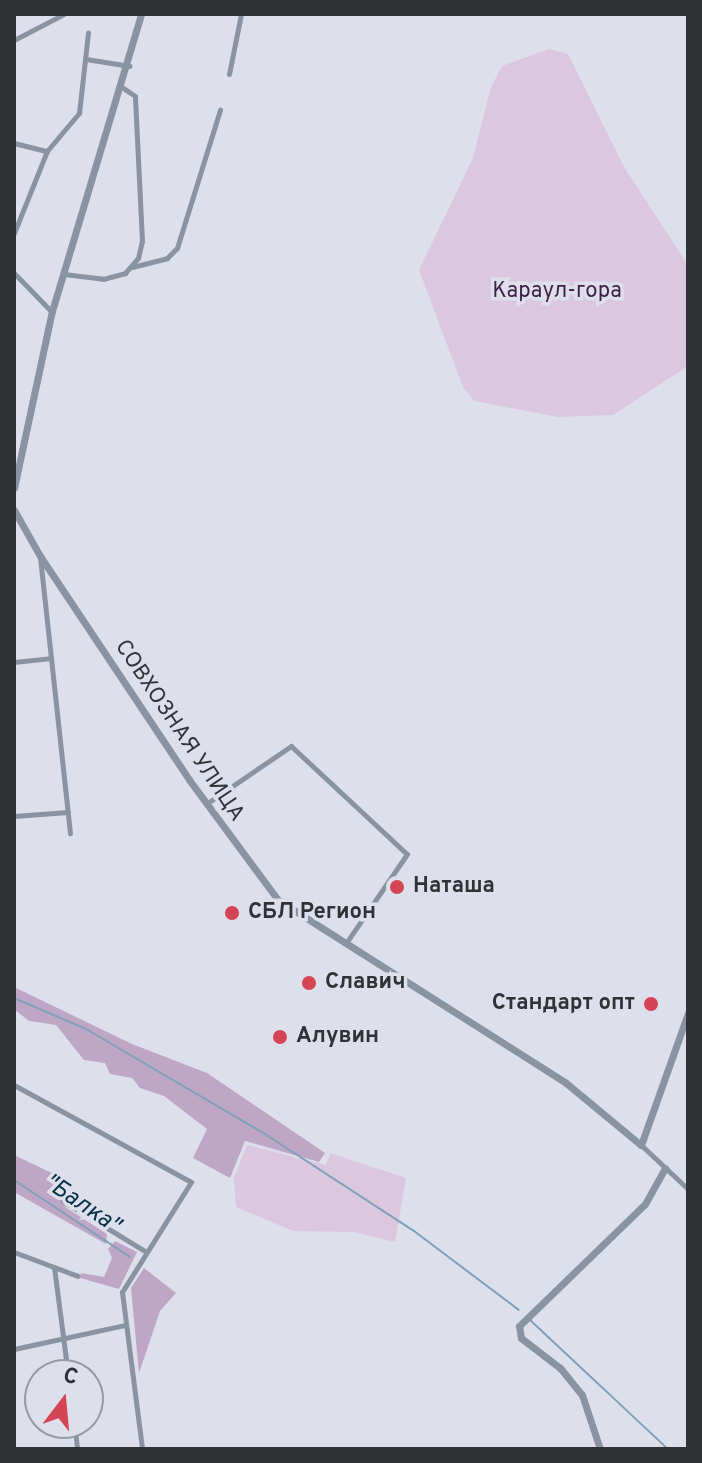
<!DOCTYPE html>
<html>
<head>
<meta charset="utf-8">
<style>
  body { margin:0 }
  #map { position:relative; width:702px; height:1463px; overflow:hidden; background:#dddfeb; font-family:Overpass,sans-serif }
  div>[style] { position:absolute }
  .green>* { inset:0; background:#dbc8e0 }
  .forest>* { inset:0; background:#bfa6c6 }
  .stream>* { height:2px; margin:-1px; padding:0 1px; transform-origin:1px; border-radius:1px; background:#7fa1ba }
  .minor>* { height:5px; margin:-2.5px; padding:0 2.5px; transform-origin:2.5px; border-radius:2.5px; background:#8a93a1 }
  .tertiary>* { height:7px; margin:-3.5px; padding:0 3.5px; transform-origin:3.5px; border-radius:3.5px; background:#8a93a1 }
  .dots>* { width:22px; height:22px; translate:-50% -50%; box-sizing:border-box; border:4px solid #dddfeb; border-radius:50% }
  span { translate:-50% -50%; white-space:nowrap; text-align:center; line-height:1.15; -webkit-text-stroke:7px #dddfeb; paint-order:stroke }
  .park-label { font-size:22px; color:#3f1e47 }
  .street-label { font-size:22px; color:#313236 }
  .poi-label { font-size:22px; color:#313236; font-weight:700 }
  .left { translate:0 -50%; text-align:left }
  .right { translate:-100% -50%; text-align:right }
  .water-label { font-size:24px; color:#03314b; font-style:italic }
  .frame { position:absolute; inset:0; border:16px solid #313236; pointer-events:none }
  .north { position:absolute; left:24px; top:1359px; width:80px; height:80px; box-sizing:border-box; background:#dddfeb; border:2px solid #989aa3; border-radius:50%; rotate:16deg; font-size:22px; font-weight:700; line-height:32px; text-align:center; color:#313236 }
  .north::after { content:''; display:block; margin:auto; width:28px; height:36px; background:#d44454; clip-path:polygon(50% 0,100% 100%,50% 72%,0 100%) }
</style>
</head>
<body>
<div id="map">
  <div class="green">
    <i style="clip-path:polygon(549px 49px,568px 54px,624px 167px,688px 265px,688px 366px,613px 415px,558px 417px,474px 401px,463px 387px,419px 270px,473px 158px,491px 87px,502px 66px)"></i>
    <i style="clip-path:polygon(247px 1145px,326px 1165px,330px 1153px,406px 1178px,395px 1242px,354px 1232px,293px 1231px,236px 1207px,234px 1178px)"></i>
  </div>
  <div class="forest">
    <i style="clip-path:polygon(14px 987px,132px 1044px,207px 1073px,325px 1153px,319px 1162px,245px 1141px,230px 1178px,193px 1158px,207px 1129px,164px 1096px,140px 1088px,132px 1078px,110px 1074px,105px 1063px,84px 1060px,56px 1025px,29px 1021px,14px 1009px)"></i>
    <i style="clip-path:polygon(14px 1155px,56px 1175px,69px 1196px,65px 1207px,107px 1234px,106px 1244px,14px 1192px)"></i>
    <i style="clip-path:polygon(115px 1241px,137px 1252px,119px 1289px,80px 1278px,81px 1273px,104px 1277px,112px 1258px,108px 1249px)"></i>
    <i style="clip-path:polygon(144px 1268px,176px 1293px,160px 1311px,139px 1373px,131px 1288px)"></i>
  </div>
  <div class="stream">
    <i style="left:14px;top:998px;width:78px;rotate:23.3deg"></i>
    <i style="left:86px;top:1029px;width:208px;rotate:30.4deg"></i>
    <i style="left:265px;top:1134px;width:178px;rotate:33.1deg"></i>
    <i style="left:414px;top:1231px;width:131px;rotate:37deg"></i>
    <i style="left:14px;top:1180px;width:139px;rotate:33.6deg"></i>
    <i style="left:530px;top:1320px;width:189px;rotate:43.1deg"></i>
  </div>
  <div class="minor">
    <i style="left:14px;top:40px;width:56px;rotate:-27.5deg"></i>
    <i style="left:86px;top:59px;width:44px;rotate:9.2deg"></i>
    <i style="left:229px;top:74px;width:61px;rotate:-78.7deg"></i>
    <i style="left:14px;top:143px;width:34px;rotate:14deg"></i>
    <i style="left:14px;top:233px;width:88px;rotate:-68.1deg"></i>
    <i style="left:47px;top:151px;width:50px;rotate:-49.9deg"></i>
    <i style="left:79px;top:113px;width:81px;rotate:-83.6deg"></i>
    <i style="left:132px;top:267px;width:36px;rotate:-14deg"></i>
    <i style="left:167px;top:258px;width:14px;rotate:-45deg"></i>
    <i style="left:177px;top:248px;width:145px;rotate:-72.7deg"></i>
    <i style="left:14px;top:273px;width:53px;rotate:45.8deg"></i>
    <i style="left:64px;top:274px;width:39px;rotate:7deg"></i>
    <i style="left:103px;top:279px;width:23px;rotate:-15deg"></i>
    <i style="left:125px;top:273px;width:20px;rotate:-49deg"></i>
    <i style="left:138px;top:258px;width:17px;rotate:-77deg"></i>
    <i style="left:142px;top:241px;width:145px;rotate:-92.8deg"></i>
    <i style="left:135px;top:96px;width:14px;rotate:-146deg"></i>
    <i style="left:40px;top:557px;width:278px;rotate:83.8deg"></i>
    <i style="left:14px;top:662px;width:37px;rotate:-6deg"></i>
    <i style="left:206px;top:804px;width:103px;rotate:-34.3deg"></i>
    <i style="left:291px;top:746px;width:158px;rotate:43deg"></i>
    <i style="left:407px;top:854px;width:108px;rotate:124.4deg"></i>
    <i style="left:14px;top:816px;width:54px;rotate:-4.2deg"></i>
    <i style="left:14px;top:1085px;width:202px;rotate:28.7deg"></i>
    <i style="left:191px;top:1182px;width:130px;rotate:122.1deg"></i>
    <i style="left:122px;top:1292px;width:158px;rotate:82.7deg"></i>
    <i style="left:641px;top:1145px;width:64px;rotate:43.1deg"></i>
    <i style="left:63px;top:1201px;width:96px;rotate:31.4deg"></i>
    <i style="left:14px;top:1252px;width:68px;rotate:20.6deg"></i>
    <i style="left:54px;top:1267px;width:109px;rotate:82.6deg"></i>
    <i style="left:14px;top:1349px;width:114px;rotate:-12.2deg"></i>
    <i style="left:74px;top:1423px;width:26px;rotate:83deg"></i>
  </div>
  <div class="tertiary">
    <i style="left:14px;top:488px;width:181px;rotate:-77.9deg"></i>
    <i style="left:52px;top:311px;width:310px;rotate:-73.3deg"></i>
    <i style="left:14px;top:510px;width:53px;rotate:60.5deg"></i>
    <i style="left:40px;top:556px;width:270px;rotate:56.3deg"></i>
    <i style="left:190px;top:781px;width:148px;rotate:53.5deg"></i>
    <i style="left:278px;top:900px;width:341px;rotate:32.4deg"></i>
    <i style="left:566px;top:1083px;width:97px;rotate:39.6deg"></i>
    <i style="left:641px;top:1145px;width:140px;rotate:-70.4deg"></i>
    <i style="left:600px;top:1449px;width:57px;rotate:-108.4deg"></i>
    <i style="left:582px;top:1395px;width:35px;rotate:-129deg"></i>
    <i style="left:560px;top:1368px;width:49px;rotate:-142.4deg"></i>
    <i style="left:521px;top:1338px;width:12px;rotate:-99deg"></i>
    <i style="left:519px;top:1326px;width:175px;rotate:-44.1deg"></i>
    <i style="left:645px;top:1204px;width:41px;rotate:-60.9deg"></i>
  </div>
  <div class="dots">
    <i style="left:397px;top:887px;background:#d44454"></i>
    <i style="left:232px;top:913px;background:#d44454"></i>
    <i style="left:309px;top:983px;background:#d44454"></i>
    <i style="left:651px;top:1004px;background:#d44454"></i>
    <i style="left:280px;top:1037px;background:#d44454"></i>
  </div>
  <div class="park-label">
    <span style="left:557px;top:292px">Караул-гора</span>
  </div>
  <div class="street-label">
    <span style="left:179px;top:731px;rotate:56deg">СОВХОЗНАЯ УЛИЦА</span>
  </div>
  <div class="poi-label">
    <span class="left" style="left:413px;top:887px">Наташа</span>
    <span class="left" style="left:248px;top:913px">СБЛ Регион</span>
    <span class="left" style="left:325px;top:983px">Славич</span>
    <span class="right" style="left:635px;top:1004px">Стандарт опт</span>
    <span class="left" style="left:296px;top:1037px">Алувин</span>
  </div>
  <div class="water-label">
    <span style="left:81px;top:1205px;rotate:34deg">"Балка"</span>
  </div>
  <div class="frame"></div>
  <div class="north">С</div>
</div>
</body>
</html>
